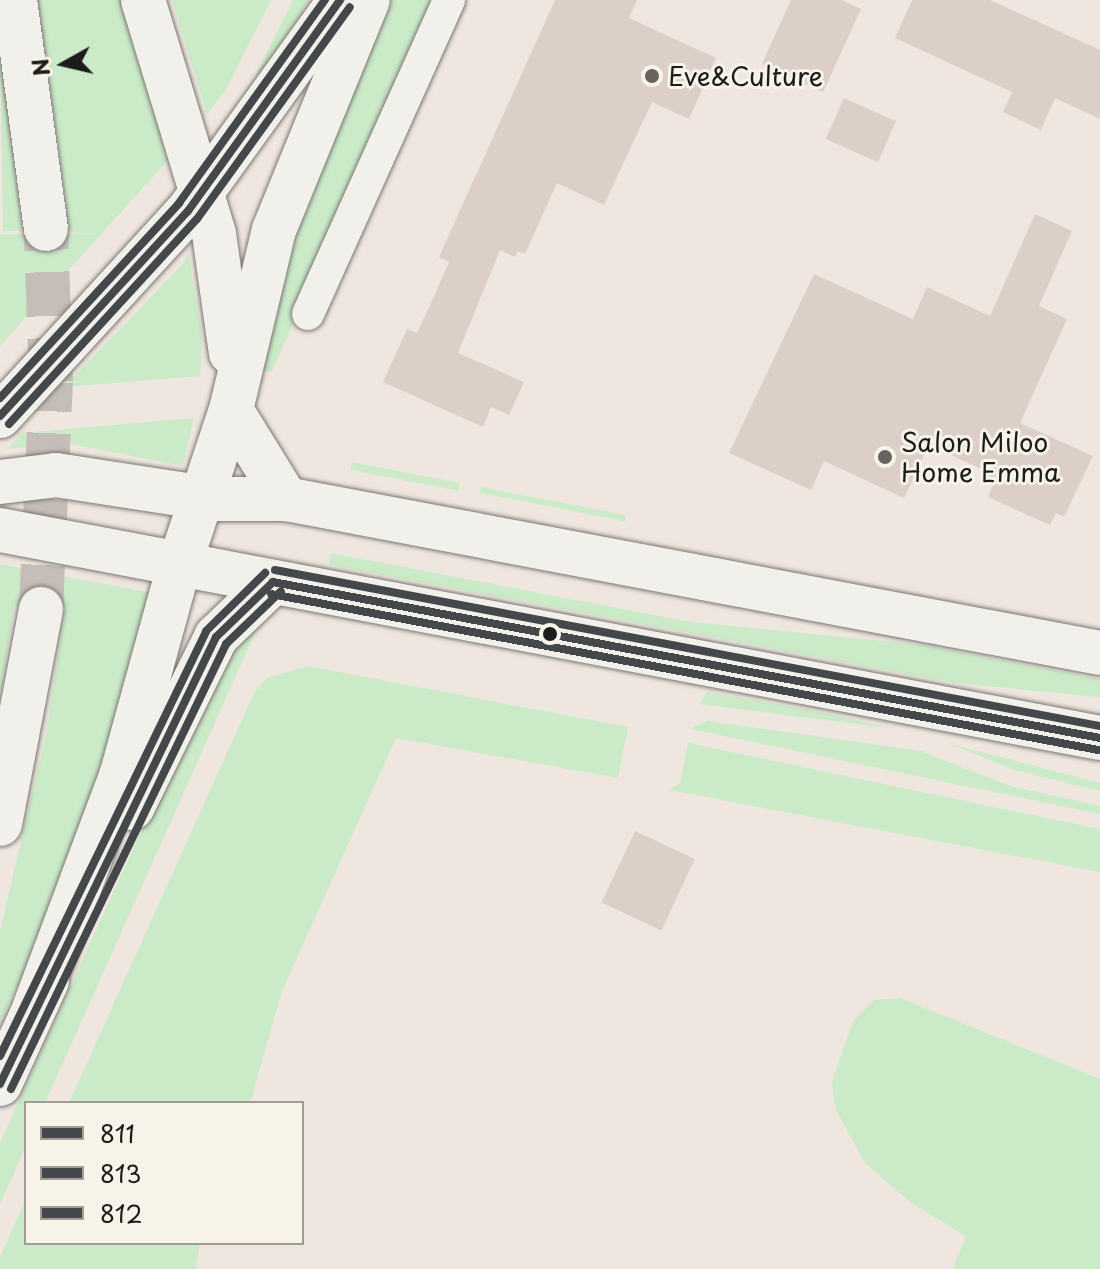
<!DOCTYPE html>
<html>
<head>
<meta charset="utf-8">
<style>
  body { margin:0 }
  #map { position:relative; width:1100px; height:1269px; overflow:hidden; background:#efe7df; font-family:"Playpen Sans",sans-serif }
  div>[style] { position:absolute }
  .green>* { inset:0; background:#caeac8; transform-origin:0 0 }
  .building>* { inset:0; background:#dccfc7; transform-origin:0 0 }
  .secondary-tunnel>* { height:44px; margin-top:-22px; transform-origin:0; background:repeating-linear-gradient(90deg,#c5beb8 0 44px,transparent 0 66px) }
  .roads { filter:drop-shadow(0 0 2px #7b7774) drop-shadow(0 0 2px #7b7774) }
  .street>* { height:32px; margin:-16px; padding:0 16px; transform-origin:16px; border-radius:16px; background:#f2f0eb }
  .secondary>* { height:44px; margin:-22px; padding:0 22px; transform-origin:22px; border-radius:22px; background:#f2f0eb }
  .bus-1>* { height:8px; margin:-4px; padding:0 4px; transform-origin:4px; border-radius:4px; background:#45484a }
  .bus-2>* { height:8px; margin:-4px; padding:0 4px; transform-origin:4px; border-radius:4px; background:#45484a }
  .bus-3>* { height:8px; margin:-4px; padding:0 4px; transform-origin:4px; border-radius:4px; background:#45484a }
  .dots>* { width:22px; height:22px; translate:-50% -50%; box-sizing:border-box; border:4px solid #f7f3e8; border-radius:50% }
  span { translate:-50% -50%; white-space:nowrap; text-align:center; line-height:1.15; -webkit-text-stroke:6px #f7f3e8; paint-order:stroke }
  .poi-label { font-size:26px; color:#1c1c1c }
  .left { translate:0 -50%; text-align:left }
  .legend { position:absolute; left:24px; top:1101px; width:280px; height:144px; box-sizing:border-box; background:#f7f3e8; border:2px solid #9f9d96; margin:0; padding:10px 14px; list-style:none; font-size:24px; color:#1c1c1c }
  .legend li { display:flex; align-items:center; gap:16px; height:40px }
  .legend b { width:40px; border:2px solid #9f9d96 }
  .north { position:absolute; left:24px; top:24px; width:80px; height:80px; -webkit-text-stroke:6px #f7f3e8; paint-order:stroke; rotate:262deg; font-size:22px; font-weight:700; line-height:32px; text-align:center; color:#1c1c1c }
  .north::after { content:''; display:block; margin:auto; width:28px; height:36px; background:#1c1c1c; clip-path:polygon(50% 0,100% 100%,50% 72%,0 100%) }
</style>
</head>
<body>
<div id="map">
  <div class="green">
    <i style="clip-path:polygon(38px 0,120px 0,169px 159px,0 346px,0 234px,100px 234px,70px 232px)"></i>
    <i style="clip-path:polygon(172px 0,271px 0,225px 91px,207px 114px)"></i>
    <i style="clip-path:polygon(293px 0,309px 0,262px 77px,256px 74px)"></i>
    <i style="clip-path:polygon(390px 0,438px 0,272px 371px,259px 372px,300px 198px)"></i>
    <i style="clip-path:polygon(0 56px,13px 143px,22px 231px,3px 231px)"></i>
    <i style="clip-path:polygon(188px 252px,202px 335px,200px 376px,64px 387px,183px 264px)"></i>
    <i style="clip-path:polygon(194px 418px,183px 466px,66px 443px,7px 449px,22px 433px)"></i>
    <i style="left:352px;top:462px;width:110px;height:8px;rotate:11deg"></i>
    <i style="left:481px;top:487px;width:148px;height:6px;rotate:11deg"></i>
    <i style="clip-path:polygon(331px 553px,691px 622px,923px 645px,1100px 679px,1100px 697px,955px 683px,786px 651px,345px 568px,329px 564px)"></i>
    <i style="clip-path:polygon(0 564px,151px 593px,122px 708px,49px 918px,0 1023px,0 931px,46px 735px,65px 607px,14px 606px,0 700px)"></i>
    <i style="clip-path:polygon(260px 622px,45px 1103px,26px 1103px,26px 1146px,0 1204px,0 1143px,221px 654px)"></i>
    <i style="clip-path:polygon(308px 666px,628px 727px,618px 778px,396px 738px,282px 991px,250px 1103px,69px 1103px,254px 693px,267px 678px)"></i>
    <i style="clip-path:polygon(707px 692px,810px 710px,895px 729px,699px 704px)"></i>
    <i style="clip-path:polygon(708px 721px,921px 751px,1010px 786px,1100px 806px,1100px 814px,690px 729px)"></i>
    <i style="clip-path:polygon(688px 743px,1100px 829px,1100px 872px,669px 790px,680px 783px)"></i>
    <i style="clip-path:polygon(951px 744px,1100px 783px,1100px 791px,1014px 770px)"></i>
    <i style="clip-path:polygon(900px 998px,1100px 1079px,1100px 1269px,953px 1269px,966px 1236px,913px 1204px,865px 1163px,835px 1108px,832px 1082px,853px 1021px,874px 1000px)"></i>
    <i style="clip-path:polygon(26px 1199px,26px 1243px,200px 1243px,196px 1269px,0 1269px,0 1257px)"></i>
  </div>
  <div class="building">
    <i style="clip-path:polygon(555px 0,637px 0,629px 18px,716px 58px,689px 119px,652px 102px,604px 205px,557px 183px,525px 254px,518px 251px,515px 257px,500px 250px,458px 353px,524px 382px,509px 415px,491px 407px,483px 427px,383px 382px,407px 329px,417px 333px,435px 294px,449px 262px,439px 257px)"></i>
    <i style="clip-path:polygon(791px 0,842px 0,861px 9px,823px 92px,762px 64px)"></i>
    <i style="clip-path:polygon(912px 0,990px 0,1100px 50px,1100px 119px,1055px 98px,1041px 130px,1003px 112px,1012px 92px,895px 38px)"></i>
    <i style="left:844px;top:98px;width:57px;height:45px;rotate:24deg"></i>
    <i style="clip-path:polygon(1035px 214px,1072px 231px,1039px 306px,1067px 319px,1020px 423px,1093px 456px,1064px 517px,1056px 513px,1050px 525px,988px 497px,993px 485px,984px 480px,988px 472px,929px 445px,904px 498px,824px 461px,811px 490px,729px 453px,814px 274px,913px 319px,927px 287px,990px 316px)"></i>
    <i style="left:635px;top:831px;width:66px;height:79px;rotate:25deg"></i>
  </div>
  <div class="secondary-tunnel">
    <i style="left:41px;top:609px;width:227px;rotate:-87.5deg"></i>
    <i style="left:51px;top:382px;width:153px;rotate:-91.9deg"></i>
  </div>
  <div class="roads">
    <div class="street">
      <i style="left:308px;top:314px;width:344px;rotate:-65.8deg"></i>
    </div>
    <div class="secondary">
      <i style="left:15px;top:0;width:231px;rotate:82.3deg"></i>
      <i style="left:143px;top:0;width:245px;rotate:73.1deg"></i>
      <i style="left:214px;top:234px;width:120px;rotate:81.9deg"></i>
      <i style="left:231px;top:410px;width:105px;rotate:58.3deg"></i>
      <i style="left:0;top:416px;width:278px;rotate:-47.5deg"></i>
      <i style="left:188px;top:211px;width:260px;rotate:-54.2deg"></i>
      <i style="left:0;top:482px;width:56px;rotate:-7.1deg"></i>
      <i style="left:56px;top:475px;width:158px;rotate:8.7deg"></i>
      <i style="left:212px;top:499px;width:74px"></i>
      <i style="left:286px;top:499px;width:828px;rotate:10.71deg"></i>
      <i style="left:0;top:530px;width:1119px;rotate:10.71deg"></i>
      <i style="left:132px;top:808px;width:191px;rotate:-63.8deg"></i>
      <i style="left:216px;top:637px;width:79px;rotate:-44deg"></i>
      <i style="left:0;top:824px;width:219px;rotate:-79.2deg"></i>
      <i style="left:35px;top:1006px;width:249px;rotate:-69.5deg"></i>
      <i style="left:122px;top:773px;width:215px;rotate:-74.6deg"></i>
      <i style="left:179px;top:566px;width:164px;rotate:-71.6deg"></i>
      <i style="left:231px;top:410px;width:185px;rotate:-76.6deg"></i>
      <i style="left:274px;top:230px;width:248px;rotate:-67.8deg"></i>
      <i style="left:0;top:1084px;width:113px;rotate:-65.5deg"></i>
    </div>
  </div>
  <div class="bus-1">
    <i style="left:0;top:416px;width:278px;rotate:-47.5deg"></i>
    <i style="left:188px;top:211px;width:260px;rotate:-54.2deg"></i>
    <i style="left:273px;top:582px;width:842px;rotate:10.68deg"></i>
    <i style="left:0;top:1084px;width:496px;rotate:-64.2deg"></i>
    <i style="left:216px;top:637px;width:79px;rotate:-44deg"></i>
  </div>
  <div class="bus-2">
    <i style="left:9px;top:424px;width:278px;rotate:-47.5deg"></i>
    <i style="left:197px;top:219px;width:261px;rotate:-54.2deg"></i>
    <i style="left:271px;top:594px;width:842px;rotate:10.68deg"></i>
    <i style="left:11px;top:1089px;width:494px;rotate:-64.2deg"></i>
    <i style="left:226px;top:644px;width:76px;rotate:-43.9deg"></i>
  </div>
  <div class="bus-3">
    <i style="left:0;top:398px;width:265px;rotate:-47.4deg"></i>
    <i style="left:179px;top:203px;width:250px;rotate:-54.3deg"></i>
    <i style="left:275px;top:570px;width:840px;rotate:10.71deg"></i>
    <i style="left:0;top:1056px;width:472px;rotate:-64.1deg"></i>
    <i style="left:206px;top:631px;width:83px;rotate:-44.5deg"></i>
  </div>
  <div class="dots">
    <i style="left:652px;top:76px;background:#666360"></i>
    <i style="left:885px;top:457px;background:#666360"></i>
    <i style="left:550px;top:634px;background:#1c1c1c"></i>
  </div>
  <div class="poi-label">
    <span class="left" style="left:668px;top:76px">Eve&amp;Culture</span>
    <span class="left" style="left:901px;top:457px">Salon Miloo<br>Home Emma</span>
  </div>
  <ul class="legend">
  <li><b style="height:10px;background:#45484a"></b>811</li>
  <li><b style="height:10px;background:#45484a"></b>813</li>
  <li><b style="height:10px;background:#45484a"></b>812</li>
  </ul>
  <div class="north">N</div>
</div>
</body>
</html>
